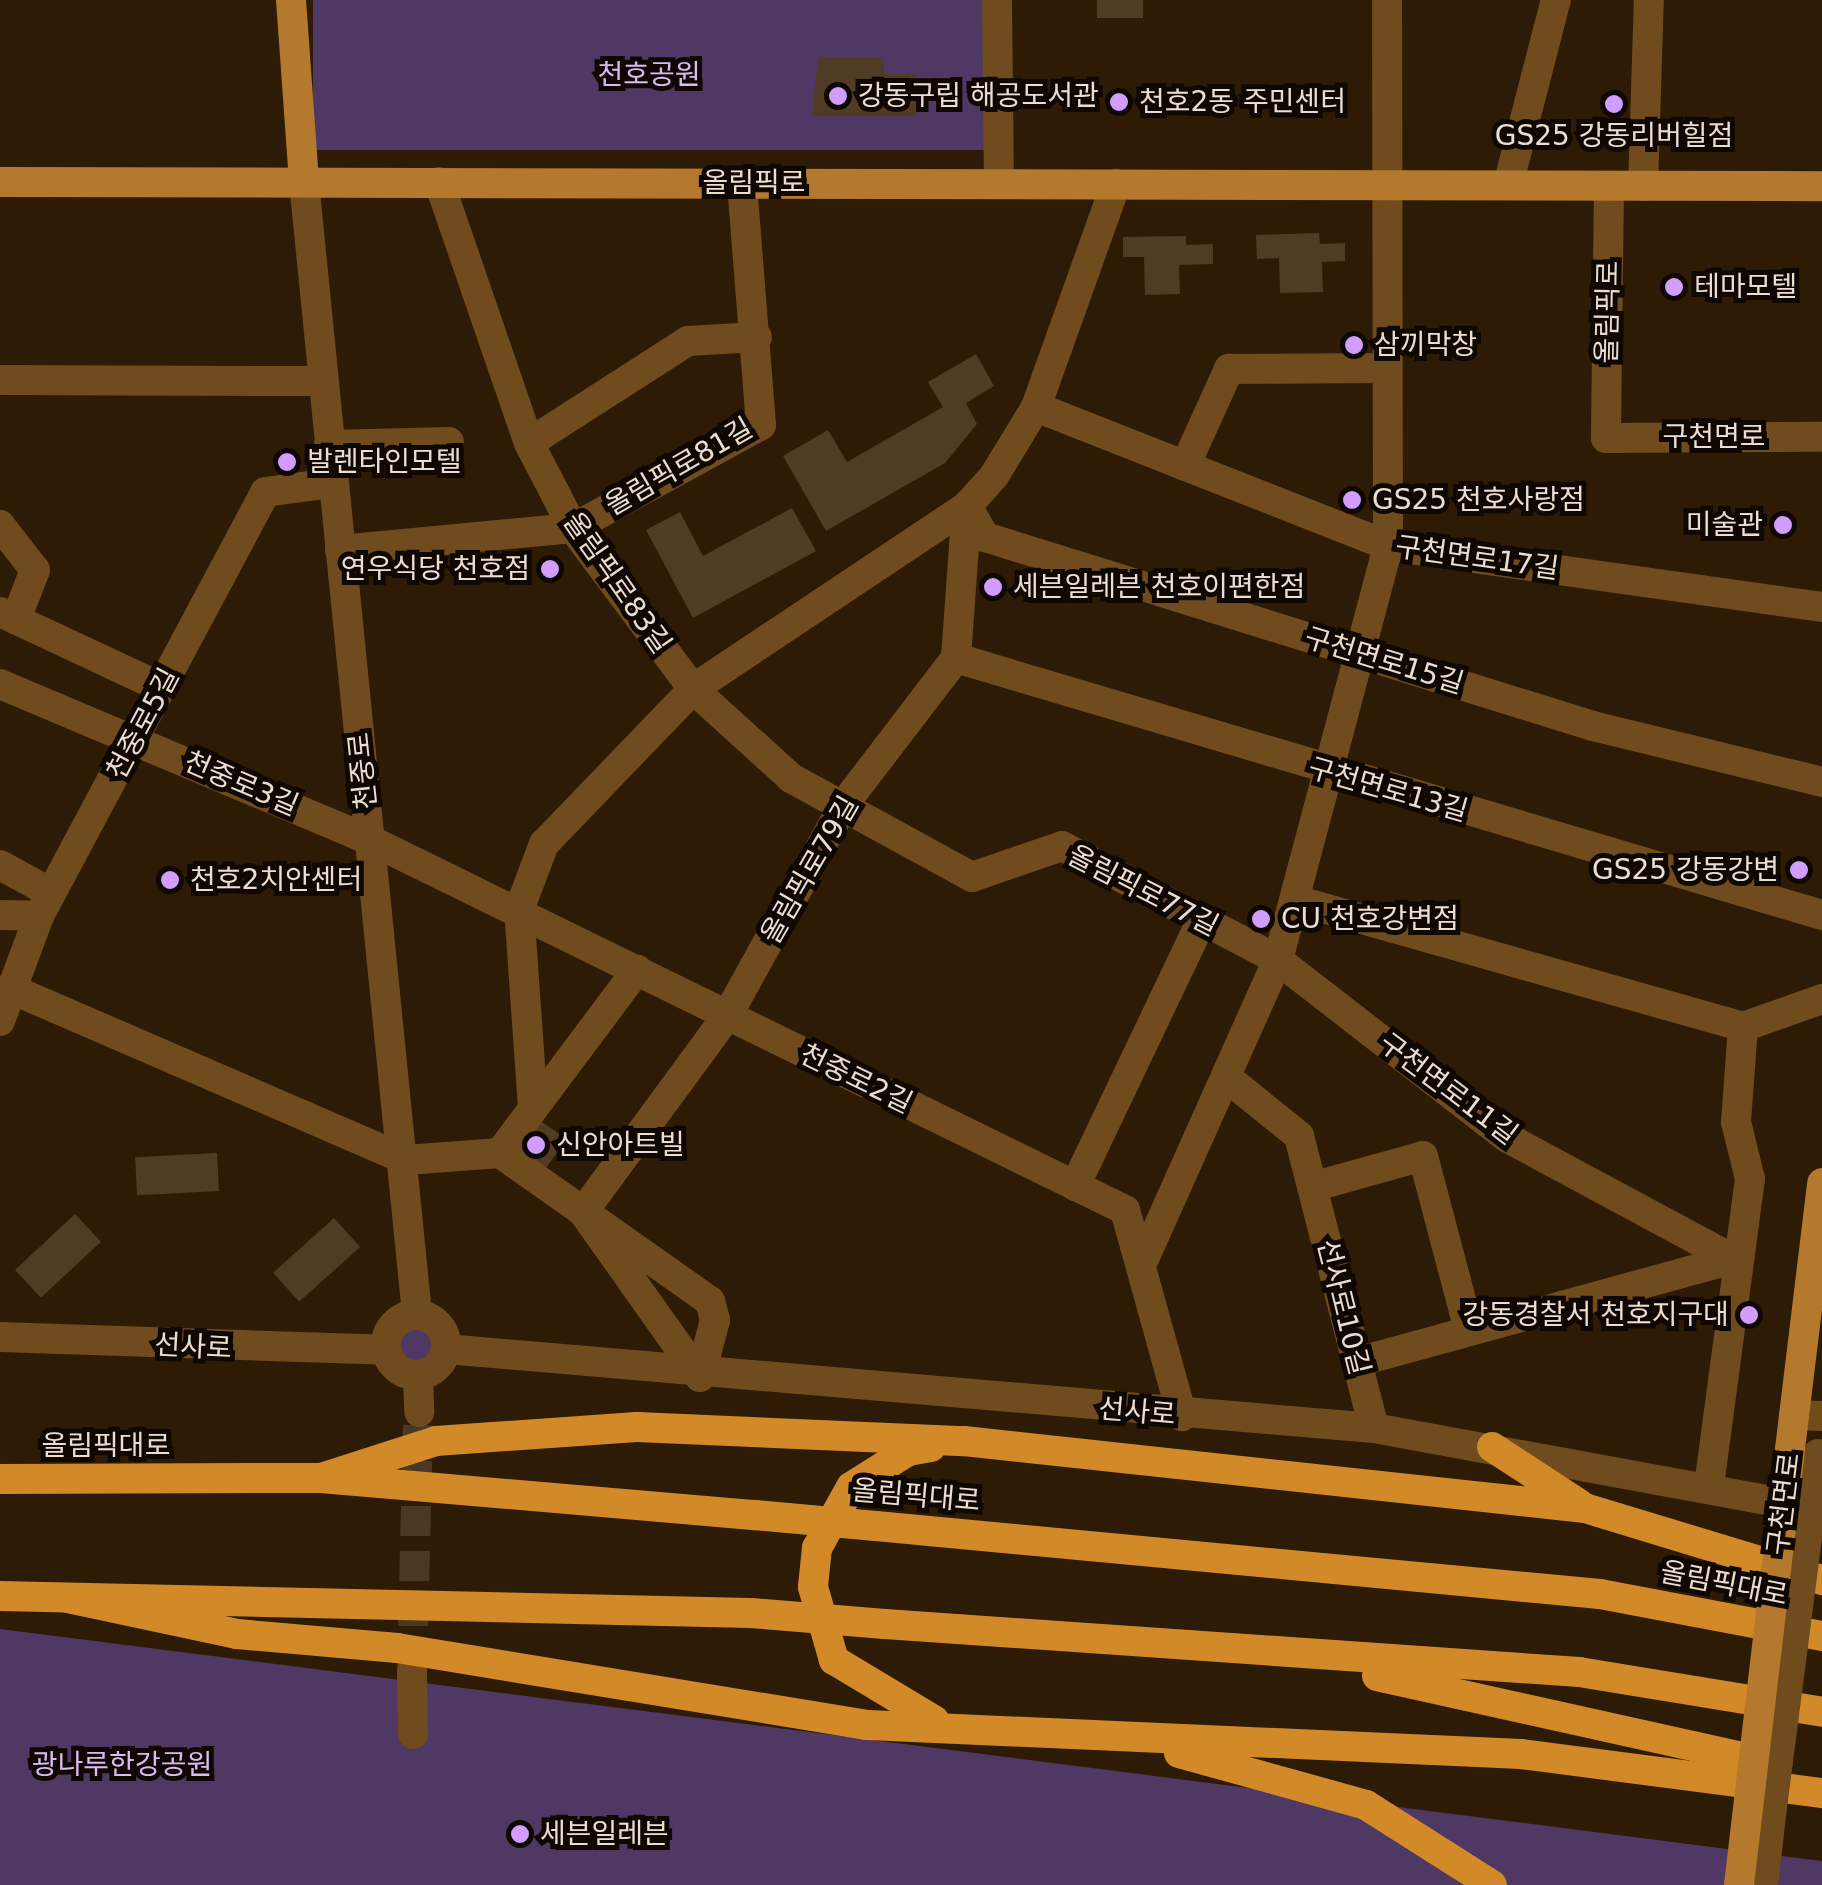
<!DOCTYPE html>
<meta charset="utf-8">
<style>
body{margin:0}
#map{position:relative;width:1822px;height:1885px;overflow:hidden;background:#2d1b05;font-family:"DejaVu Sans","Noto Sans KR",sans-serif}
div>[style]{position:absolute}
.green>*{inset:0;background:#4f3863;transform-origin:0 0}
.round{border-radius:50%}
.building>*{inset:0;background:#503c25;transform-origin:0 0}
.minor-tunnel>*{height:30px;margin-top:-15px;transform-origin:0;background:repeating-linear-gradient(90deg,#4a3824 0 30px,transparent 0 45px)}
.minor>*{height:30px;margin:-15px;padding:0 15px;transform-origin:15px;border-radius:15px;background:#6f4b1e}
.minor>.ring{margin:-15px;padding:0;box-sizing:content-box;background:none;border:30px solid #6f4b1e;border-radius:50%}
.major>*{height:30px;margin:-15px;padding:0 15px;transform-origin:15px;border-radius:15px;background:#b4792c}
.highway>*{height:30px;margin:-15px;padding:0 15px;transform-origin:15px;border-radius:15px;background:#d28a29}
.minor-bridge>*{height:30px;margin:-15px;padding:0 15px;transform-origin:15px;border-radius:15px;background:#6f4b1e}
.major-bridge>*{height:30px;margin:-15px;padding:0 15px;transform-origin:15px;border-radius:15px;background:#b4792c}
.highway-bridge>*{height:30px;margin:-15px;padding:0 15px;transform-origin:15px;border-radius:15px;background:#d28a29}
.dots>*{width:28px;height:28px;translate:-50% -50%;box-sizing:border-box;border:5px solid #0f0702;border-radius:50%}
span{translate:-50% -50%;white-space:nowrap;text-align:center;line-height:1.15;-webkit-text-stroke:10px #0f0702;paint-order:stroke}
.park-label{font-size:28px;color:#d8baf3}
.poi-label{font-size:28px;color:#ebded1}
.left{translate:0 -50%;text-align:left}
.right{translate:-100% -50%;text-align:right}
.street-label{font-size:28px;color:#ebded1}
</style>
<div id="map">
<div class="green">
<i style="left:313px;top:0;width:672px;height:150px"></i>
<i class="round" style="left:396px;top:1324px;width:40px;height:40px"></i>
<i style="clip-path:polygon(0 1629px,1822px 1861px,1822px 1885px,0 1885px)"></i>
</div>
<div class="building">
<i style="left:1097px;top:0;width:46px;height:18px"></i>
<i style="clip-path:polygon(818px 57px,884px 57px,884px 74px,917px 74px,917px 116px,812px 116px)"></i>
<i style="clip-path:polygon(1319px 233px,1320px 244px,1345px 243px,1345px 261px,1322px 262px,1323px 292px,1280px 293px,1279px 258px,1257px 259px,1256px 235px)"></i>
<i style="clip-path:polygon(1186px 236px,1186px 245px,1213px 244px,1213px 264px,1179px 265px,1180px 294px,1145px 295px,1144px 257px,1123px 257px,1123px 237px)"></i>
<i style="clip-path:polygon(976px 354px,994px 386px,966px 403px,977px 424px,945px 463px,826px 531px,783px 456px,828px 430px,847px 462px,943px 407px,928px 382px)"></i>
<i style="clip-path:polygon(792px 508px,816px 551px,693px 618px,646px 530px,680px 512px,703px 556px)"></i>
<i style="left:532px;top:1115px;width:42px;height:45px;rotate:35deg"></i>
<i style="left:217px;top:1153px;width:38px;height:82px;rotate:87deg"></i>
<i style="left:75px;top:1214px;width:38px;height:82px;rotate:47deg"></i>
<i style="left:334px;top:1218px;width:39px;height:82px;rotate:48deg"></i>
</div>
<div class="minor-tunnel">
<i style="left:412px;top:1671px;width:246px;rotate:-88.6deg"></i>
</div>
<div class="minor">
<i style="left:997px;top:0;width:184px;rotate:89.4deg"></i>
<i style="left:304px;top:182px;width:1139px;rotate:84.3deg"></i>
<i style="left:439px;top:182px;width:276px;rotate:71deg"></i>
<i style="left:529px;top:443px;width:96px;rotate:62.6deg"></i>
<i style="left:573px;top:528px;width:201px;rotate:53.3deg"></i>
<i style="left:693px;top:689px;width:132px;rotate:42.2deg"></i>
<i style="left:791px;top:778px;width:206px;rotate:28.7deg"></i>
<i style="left:972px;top:877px;width:95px;rotate:-19deg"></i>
<i style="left:1062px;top:846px;width:244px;rotate:27.8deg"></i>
<i style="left:1278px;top:960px;width:289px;rotate:37.8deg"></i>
<i style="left:1506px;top:1137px;width:258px;rotate:28.3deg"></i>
<i style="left:1508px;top:185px;width:191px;rotate:-75.5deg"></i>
<i style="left:1609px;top:186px;width:252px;rotate:90.7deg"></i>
<i style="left:1606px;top:438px;width:216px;rotate:-0.3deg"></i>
<i style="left:1643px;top:186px;width:186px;rotate:-88.2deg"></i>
<i style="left:0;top:380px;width:319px;rotate:0.2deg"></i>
<i style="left:1036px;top:407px;width:378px;rotate:21.5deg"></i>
<i style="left:1388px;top:546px;width:438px;rotate:8deg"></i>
<i style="left:529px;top:443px;width:189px;rotate:-32.7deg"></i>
<i style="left:688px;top:341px;width:69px;rotate:-3.3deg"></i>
<i style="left:329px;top:445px;width:120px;rotate:-1.4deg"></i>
<i style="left:1185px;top:466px;width:107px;rotate:-65.6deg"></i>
<i style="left:1229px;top:369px;width:157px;rotate:-0.4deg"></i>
<i style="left:967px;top:506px;width:36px;rotate:60deg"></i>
<i style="left:985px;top:537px;width:637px;rotate:17.27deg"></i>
<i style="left:1593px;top:726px;width:236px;rotate:13.7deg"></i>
<i style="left:0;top:525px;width:57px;rotate:52.1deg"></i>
<i style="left:35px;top:570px;width:53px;rotate:111.2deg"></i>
<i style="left:340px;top:550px;width:234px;rotate:-5.4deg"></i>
<i style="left:573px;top:528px;width:214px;rotate:-28.7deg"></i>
<i style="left:761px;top:425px;width:243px;rotate:-94.5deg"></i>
<i style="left:0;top:612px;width:179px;rotate:25.1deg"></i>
<i style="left:956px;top:658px;width:903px;rotate:16.53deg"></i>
<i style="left:0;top:684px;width:402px;rotate:22.9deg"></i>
<i style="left:370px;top:840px;width:841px;rotate:26.11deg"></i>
<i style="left:1125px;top:1210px;width:214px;rotate:74.5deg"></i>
<i style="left:0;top:865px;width:58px;rotate:28.8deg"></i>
<i style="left:1295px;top:900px;width:466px;rotate:15.8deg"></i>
<i style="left:0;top:915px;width:39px;rotate:1deg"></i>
<i style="left:9px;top:988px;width:433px;rotate:23.4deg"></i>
<i style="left:406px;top:1160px;width:94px;rotate:-4.3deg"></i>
<i style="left:500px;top:1153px;width:257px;rotate:35.2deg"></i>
<i style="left:710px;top:1301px;width:20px;rotate:75deg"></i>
<i style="left:715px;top:1320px;width:59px;rotate:104.7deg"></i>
<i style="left:0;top:1021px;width:112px;rotate:-69.6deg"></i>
<i style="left:39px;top:916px;width:480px;rotate:-61.9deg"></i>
<i style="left:265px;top:492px;width:68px;rotate:-7.7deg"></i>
<i style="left:1226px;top:1077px;width:94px;rotate:38.9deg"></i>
<i style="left:1299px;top:1136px;width:301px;rotate:75.6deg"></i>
<i style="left:533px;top:1108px;width:198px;rotate:-94deg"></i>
<i style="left:519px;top:910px;width:71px;rotate:-69.3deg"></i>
<i style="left:544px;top:844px;width:215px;rotate:-46.1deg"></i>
<i style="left:693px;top:689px;width:329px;rotate:-33.7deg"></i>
<i style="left:967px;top:506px;width:40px;rotate:-48deg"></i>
<i style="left:994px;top:476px;width:81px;rotate:-58.7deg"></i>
<i style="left:1036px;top:407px;width:237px;rotate:-70.3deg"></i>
<i style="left:500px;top:1153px;width:229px;rotate:-53.2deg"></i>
<i style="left:1075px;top:1186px;width:295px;rotate:-64.5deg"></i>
<i style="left:1312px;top:1187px;width:115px;rotate:-15.6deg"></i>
<i style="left:1423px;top:1156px;width:180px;rotate:75.2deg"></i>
<i style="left:1144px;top:1259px;width:328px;rotate:-65.9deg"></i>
<i style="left:1278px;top:960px;width:428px;rotate:-75.1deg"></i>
<i style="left:1388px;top:546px;width:546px;rotate:-90.1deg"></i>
<i class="ring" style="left:386px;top:1315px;width:30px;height:30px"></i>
<i style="left:0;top:1337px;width:386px;rotate:1.9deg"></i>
<i style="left:446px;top:1349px;width:931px;rotate:4.87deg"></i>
<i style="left:1374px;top:1428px;width:443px;rotate:10.4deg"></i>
<i style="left:1357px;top:1362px;width:390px;rotate:-15.3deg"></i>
<i style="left:418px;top:1375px;width:37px;rotate:88deg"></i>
<i style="left:700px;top:1377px;width:202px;rotate:-125.3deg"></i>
<i style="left:583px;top:1212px;width:243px;rotate:-53.7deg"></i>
<i style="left:727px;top:1016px;width:244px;rotate:-61deg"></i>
<i style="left:845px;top:803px;width:183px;rotate:-52.6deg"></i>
<i style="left:956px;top:658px;width:152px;rotate:-85.9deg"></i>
<i style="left:1794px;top:1415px;width:28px;rotate:2deg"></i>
<i style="left:1709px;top:1486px;width:310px;rotate:-82.4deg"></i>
<i style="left:1750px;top:1179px;width:59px;rotate:-103.8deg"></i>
<i style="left:1736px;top:1122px;width:95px;rotate:-85.8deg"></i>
<i style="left:1743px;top:1027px;width:84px;rotate:-19.5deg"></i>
<i style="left:412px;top:1671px;width:63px;rotate:89.1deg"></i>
<i style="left:1763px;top:1885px;width:79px;rotate:-83.4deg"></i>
</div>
<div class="major">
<i style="left:291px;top:0;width:182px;rotate:85.9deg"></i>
<i style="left:0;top:182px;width:1822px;rotate:0.13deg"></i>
<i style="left:1790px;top:1449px;width:268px;rotate:-83.1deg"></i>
</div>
<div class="highway">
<i style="left:931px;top:1447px;width:23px;rotate:170deg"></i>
<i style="left:908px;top:1451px;width:67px;rotate:147.7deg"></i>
<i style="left:851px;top:1487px;width:70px;rotate:119.1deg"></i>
<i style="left:817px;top:1548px;width:39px;rotate:96deg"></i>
<i style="left:813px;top:1587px;width:76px;rotate:74deg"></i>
<i style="left:834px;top:1660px;width:117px;rotate:31deg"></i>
<i style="left:1492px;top:1447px;width:103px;rotate:33.1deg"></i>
<i style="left:321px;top:1478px;width:121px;rotate:-17.8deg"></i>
<i style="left:436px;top:1441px;width:201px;rotate:-4deg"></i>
<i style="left:637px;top:1427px;width:327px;rotate:2.5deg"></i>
<i style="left:964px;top:1441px;width:625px;rotate:6.16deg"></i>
<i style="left:1585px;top:1508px;width:248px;rotate:16.9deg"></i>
<i style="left:0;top:1479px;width:321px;rotate:-0.2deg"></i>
<i style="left:321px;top:1478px;width:436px;rotate:4.9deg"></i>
<i style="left:876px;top:1526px;width:727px;rotate:5.37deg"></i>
<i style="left:1600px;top:1594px;width:226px;rotate:10.7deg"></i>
<i style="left:0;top:1596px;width:751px;rotate:1.3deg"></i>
<i style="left:68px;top:1598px;width:173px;rotate:12deg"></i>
<i style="left:237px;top:1634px;width:161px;rotate:5deg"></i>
<i style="left:397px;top:1648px;width:477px;rotate:9.3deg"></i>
<i style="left:868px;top:1725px;width:654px;rotate:2.54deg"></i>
<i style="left:1521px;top:1754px;width:304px;rotate:7.4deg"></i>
<i style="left:885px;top:1624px;width:696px;rotate:3.96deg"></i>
<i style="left:1579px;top:1672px;width:246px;rotate:9.3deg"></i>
<i style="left:1377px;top:1676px;width:410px;rotate:12.5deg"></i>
<i style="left:1179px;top:1753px;width:194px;rotate:15.5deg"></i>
<i style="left:1366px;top:1805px;width:149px;rotate:32.4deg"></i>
</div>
<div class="minor-bridge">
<i style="left:1772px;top:1807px;width:356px;rotate:-82.6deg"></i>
</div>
<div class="major-bridge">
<i style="left:1739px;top:1885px;width:439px;rotate:-83.3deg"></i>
</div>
<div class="highway-bridge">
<i style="left:755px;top:1515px;width:121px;rotate:5.2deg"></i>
<i style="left:751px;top:1613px;width:134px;rotate:4.7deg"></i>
</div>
<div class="dots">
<i style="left:838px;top:96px;background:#d19dfe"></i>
<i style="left:1119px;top:102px;background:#d19dfe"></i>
<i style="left:1614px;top:104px;background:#d19dfe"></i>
<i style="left:1674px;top:287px;background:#d19dfe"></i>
<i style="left:1354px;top:345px;background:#d19dfe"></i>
<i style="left:287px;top:462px;background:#d19dfe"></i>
<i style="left:1352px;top:500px;background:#d19dfe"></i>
<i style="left:1783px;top:525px;background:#d19dfe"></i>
<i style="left:550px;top:569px;background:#d19dfe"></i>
<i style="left:993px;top:587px;background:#d19dfe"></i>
<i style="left:1799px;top:870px;background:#d19dfe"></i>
<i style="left:170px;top:880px;background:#d19dfe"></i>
<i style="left:1261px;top:919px;background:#d19dfe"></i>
<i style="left:536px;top:1145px;background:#d19dfe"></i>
<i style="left:1749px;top:1315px;background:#d19dfe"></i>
<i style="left:520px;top:1834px;background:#d19dfe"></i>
</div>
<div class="park-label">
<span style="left:649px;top:75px">천호공원</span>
<span style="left:122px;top:1765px">광나루한강공원</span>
</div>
<div class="poi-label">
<span class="left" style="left:858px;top:96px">강동구립 해공도서관</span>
<span class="left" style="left:1139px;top:102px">천호2동 주민센터</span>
<span style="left:1614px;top:136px">GS25 강동리버힐점</span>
<span class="left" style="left:1694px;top:287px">테마모텔</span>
<span class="left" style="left:1374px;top:345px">삼끼막창</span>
<span class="left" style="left:307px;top:462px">발렌타인모텔</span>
<span class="left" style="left:1372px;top:500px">GS25 천호사랑점</span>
<span class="right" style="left:1763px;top:525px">미술관</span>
<span class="right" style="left:530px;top:569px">연우식당 천호점</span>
<span class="left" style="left:1013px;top:587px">세븐일레븐 천호이편한점</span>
<span class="right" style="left:1779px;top:870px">GS25 강동강변</span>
<span class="left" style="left:190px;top:880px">천호2치안센터</span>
<span class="left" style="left:1281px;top:919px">CU 천호강변점</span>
<span class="left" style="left:556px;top:1145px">신안아트빌</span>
<span class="right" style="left:1729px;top:1315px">강동경찰서 천호지구대</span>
<span class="left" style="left:540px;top:1834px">세븐일레븐</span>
</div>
<div class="street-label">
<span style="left:754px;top:183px">올림픽로</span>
<span style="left:1608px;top:312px;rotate:-89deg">올림픽로</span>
<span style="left:1714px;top:437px">구천면로</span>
<span style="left:679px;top:467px;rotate:-30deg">올림픽로81길</span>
<span style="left:1477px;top:558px;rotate:8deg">구천면로17길</span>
<span style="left:617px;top:583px;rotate:55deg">올림픽로83길</span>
<span style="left:1384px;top:661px;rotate:17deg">구천면로15길</span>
<span style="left:143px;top:724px;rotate:-62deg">천중로5길</span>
<span style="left:363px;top:771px;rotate:-96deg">천중로</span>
<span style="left:241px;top:784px;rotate:23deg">천중로3길</span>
<span style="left:1388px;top:790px;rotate:16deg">구천면로13길</span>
<span style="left:810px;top:870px;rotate:-60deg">올림픽로79길</span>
<span style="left:1143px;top:891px;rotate:27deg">올림픽로77길</span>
<span style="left:856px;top:1079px;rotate:26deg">천중로2길</span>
<span style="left:1448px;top:1089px;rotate:37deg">구천면로11길</span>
<span style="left:1343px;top:1307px;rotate:76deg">선사로10길</span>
<span style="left:193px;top:1347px;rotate:3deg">선사로</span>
<span style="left:1137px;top:1412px;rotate:5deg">선사로</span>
<span style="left:106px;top:1446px">올림픽대로</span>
<span style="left:916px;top:1496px;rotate:5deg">올림픽대로</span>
<span style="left:1784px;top:1504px;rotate:-83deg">구천면로</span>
<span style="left:1724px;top:1584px;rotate:11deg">올림픽대로</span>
</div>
</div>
